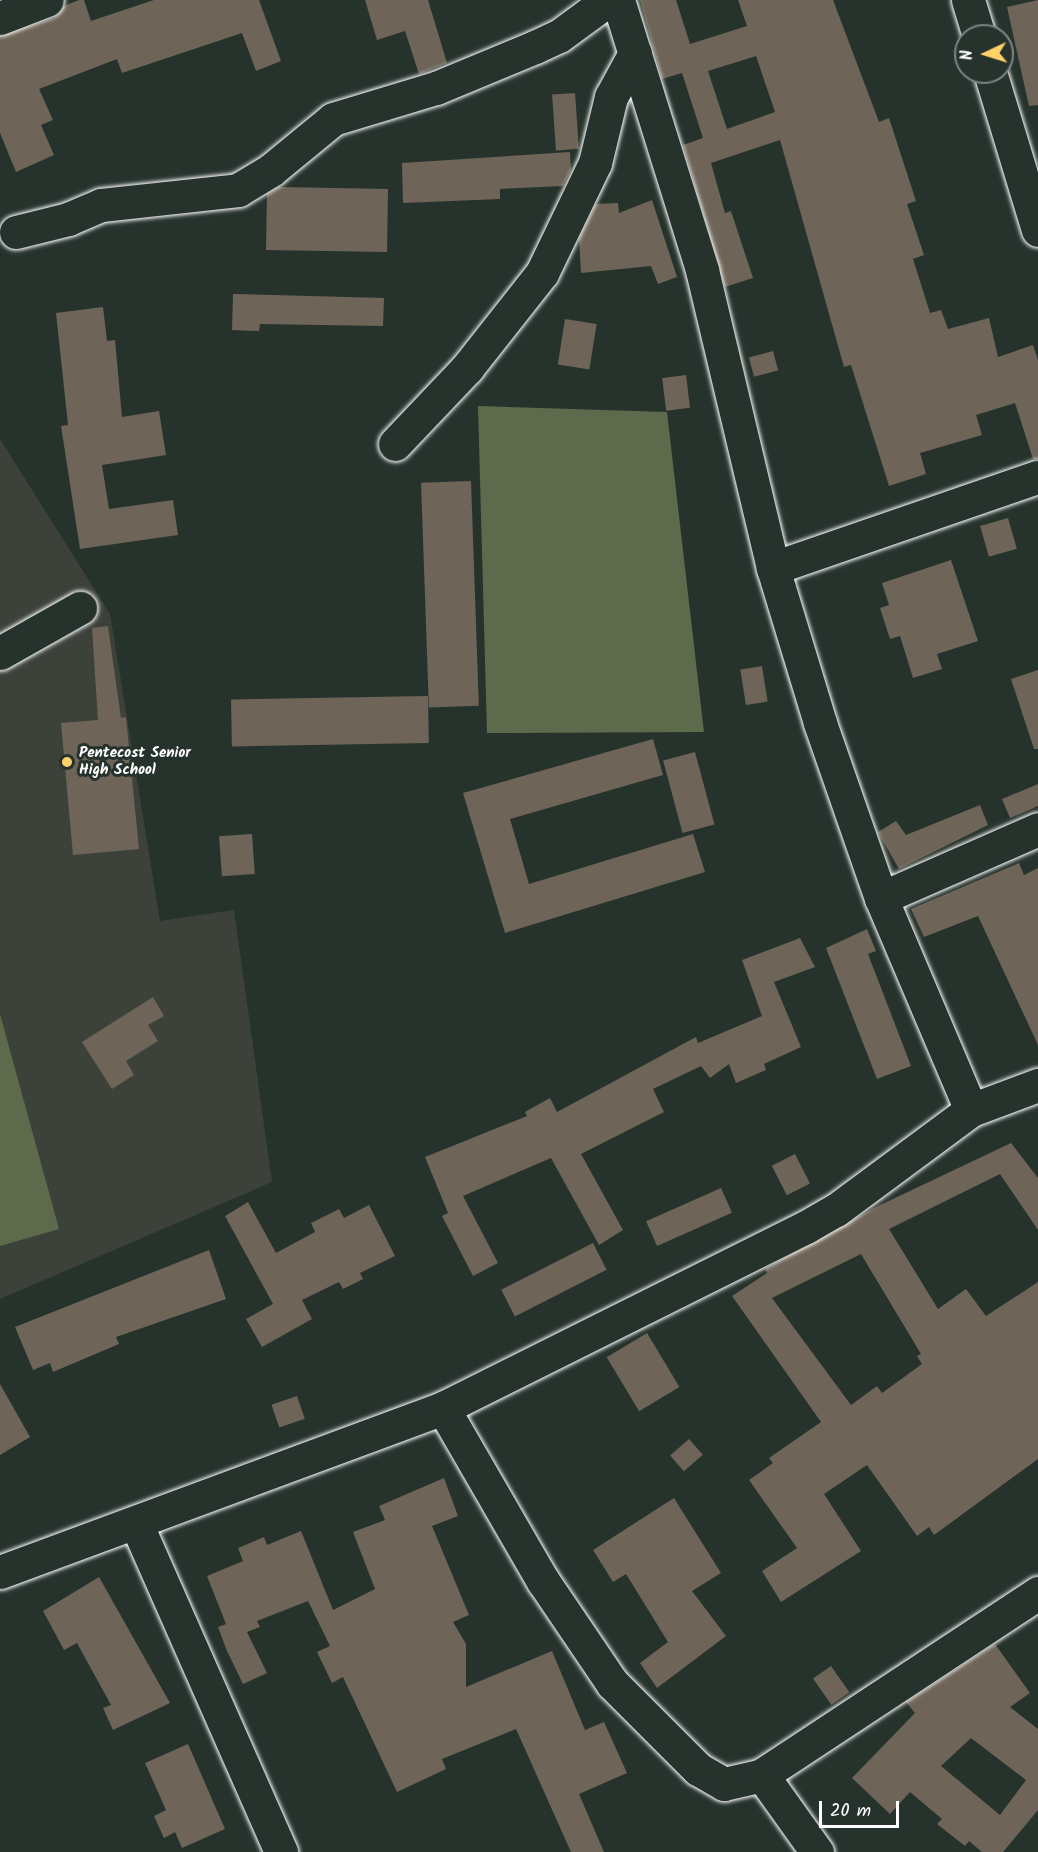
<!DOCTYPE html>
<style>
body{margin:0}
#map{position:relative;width:1038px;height:1852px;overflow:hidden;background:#26332d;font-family:Kalam,sans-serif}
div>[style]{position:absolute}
.built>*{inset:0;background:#3c423a}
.green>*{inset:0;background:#5d6b4c}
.building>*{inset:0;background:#6e6457;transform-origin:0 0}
.roads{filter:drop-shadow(0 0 2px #fff) drop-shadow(0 0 2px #fff)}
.minor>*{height:33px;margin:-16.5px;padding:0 16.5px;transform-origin:16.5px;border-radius:16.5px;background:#26332d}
.dots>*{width:16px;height:16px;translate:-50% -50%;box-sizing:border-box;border:3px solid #26332d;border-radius:50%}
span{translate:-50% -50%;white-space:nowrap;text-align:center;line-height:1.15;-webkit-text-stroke:6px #26332d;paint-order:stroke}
.poi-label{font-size:15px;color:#fff;font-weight:700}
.left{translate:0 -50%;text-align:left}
.north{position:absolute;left:954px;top:24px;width:60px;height:60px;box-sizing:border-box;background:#26332d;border:2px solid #7d8581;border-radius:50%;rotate:266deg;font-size:16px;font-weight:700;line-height:24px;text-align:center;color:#fff}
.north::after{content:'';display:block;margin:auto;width:21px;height:27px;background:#ffd166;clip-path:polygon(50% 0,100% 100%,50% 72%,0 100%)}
.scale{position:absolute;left:819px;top:1801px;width:80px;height:27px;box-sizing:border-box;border:3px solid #fff;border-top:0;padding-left:8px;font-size:18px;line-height:21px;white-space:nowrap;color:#fff;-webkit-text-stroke:4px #26332d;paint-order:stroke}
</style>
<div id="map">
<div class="built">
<i style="clip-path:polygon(0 439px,110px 614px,160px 921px,234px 910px,272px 1182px,0 1299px)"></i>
</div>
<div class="green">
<i style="clip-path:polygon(478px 406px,667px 412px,704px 732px,487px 733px)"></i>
<i style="clip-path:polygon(0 1014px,59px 1229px,0 1246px)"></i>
</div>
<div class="building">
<i style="clip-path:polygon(79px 0,84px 0,91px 21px,154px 0,259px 0,281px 61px,256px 71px,242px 33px,122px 73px,117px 59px,39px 89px,53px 120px,41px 125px,54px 155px,16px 172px,0 133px,0 36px,54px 18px,64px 6px)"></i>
<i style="clip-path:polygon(365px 0,428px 0,447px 63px,419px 74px,405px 31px,377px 40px)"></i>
<i style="clip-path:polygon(evenodd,640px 0,676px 0,690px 44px,747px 26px,738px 0,833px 0,879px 122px,889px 118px,916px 201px,907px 204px,924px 255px,913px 259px,930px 313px,941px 310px,948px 329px,989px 318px,998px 357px,1033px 345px,1038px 360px,1038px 459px,1033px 459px,1015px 403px,976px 415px,982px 435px,920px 453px,926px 474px,889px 486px,851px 365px,844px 367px,780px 140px,711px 163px,725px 213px,731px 211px,753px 278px,725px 287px,683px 145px,703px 138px,682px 73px,662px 79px,640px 0,756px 56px,775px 112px,727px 129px,708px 71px,756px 56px)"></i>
<i style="clip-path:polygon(1038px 0,1038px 105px,1029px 106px,1007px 7px)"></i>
<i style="left:575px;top:93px;width:56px;height:23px;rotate:86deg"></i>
<i style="clip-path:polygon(570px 152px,571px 170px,563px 186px,500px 189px,500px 199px,403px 203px,402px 163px)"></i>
<i style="clip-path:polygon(279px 187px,388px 189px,387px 252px,266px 250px,267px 194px)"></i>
<i style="clip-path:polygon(652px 200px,677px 277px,658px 284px,651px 266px,581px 273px,579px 238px,596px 204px,618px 203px,619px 213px)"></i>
<i style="clip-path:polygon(233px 294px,384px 298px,383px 326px,260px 324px,259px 331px,232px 330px)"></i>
<i style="clip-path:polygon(103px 307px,107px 341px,115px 340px,122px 417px,159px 411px,166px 455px,102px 465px,109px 509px,173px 500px,178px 535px,80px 549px,61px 426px,68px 425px,56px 313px)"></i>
<i style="left:565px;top:319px;width:32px;height:46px;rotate:9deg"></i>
<i style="left:773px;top:351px;width:20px;height:25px;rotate:75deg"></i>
<i style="left:686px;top:375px;width:33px;height:24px;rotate:83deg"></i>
<i style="left:471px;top:481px;width:225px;height:50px;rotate:88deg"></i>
<i style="left:1008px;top:518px;width:32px;height:29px;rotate:74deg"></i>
<i style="clip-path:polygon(951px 560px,978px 641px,937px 654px,942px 669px,913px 678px,900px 636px,890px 639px,880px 608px,889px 605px,882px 583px)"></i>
<i style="clip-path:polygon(108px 626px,121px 718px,126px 717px,139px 849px,73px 855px,61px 723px,98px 720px,92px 628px)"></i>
<i style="left:762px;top:666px;width:36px;height:22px;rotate:81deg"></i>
<i style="clip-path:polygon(1038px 670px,1038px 749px,1034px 749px,1011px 679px)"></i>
<i style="left:428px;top:696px;width:47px;height:197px;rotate:89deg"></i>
<i style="clip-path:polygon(653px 739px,663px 775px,510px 819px,529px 884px,693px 834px,705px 872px,505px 933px,463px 793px)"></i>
<i style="left:695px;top:752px;width:75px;height:33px;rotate:75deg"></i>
<i style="clip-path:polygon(1038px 784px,1038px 806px,1010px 818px,1002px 799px)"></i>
<i style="clip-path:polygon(980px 805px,988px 825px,899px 869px,878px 832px,896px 821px,906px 835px)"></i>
<i style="left:252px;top:834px;width:40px;height:33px;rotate:86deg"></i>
<i style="clip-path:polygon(1019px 863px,1024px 875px,1038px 868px,1038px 1045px,978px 916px,924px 937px,911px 909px)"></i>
<i style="clip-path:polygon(867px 929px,876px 951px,868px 954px,911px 1066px,877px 1079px,826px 948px)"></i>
<i style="clip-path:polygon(800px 938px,815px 967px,774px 982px,801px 1047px,764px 1064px,766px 1070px,736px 1083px,729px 1064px,710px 1078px,701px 1066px,653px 1089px,664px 1112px,581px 1154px,623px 1230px,599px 1245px,551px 1158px,463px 1196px,498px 1263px,473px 1276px,442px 1216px,448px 1213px,425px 1157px,527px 1116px,525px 1112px,550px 1098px,557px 1112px,696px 1037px,698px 1043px,762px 1016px,742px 960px)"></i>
<i style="clip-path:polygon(153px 997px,164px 1016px,148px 1025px,158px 1041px,126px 1061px,134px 1075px,112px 1089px,82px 1042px)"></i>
<i style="clip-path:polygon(evenodd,1011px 1143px,1038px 1178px,1038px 1230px,1000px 1174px,889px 1229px,938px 1309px,966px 1289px,986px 1316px,1038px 1282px,1038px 1459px,934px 1535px,929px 1527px,917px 1536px,867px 1465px,824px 1494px,861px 1551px,781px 1602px,762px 1571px,797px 1548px,749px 1480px,773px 1463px,769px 1458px,821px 1422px,732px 1296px,767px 1273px,765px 1269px,876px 1207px,1011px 1143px,861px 1254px,921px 1354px,917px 1356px,922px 1364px,882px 1393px,877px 1386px,851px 1405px,772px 1298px,861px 1254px)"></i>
<i style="left:795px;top:1154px;width:33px;height:26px;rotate:63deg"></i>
<i style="left:721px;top:1188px;width:27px;height:82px;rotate:66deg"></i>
<i style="clip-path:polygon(248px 1202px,276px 1253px,315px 1232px,311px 1223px,339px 1209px,344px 1218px,369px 1205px,395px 1256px,360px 1273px,363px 1279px,343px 1289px,339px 1282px,302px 1300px,312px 1319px,262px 1347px,246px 1319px,273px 1304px,225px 1216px)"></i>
<i style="left:593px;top:1243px;width:30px;height:103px;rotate:63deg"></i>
<i style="clip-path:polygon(209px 1250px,226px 1299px,116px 1337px,119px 1344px,53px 1372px,50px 1363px,33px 1370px,15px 1327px)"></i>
<i style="left:647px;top:1333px;width:63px;height:47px;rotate:59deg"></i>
<i style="clip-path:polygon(0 1384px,30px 1437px,0 1455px)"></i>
<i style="left:297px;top:1396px;width:24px;height:27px;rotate:71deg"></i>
<i style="left:689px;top:1439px;width:21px;height:25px;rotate:49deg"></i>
<i style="clip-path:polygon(444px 1478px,458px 1516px,432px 1526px,469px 1615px,453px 1622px,466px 1644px,466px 1687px,552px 1651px,585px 1730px,604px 1722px,627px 1773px,579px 1794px,604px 1852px,571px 1852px,516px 1729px,442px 1759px,446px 1769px,397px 1792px,343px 1677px,332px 1683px,317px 1652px,330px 1646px,308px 1601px,257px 1621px,260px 1627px,247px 1632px,267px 1673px,243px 1684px,227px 1651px,218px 1627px,226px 1624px,207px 1576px,243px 1561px,238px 1548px,264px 1537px,267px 1545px,301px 1531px,333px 1610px,375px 1589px,353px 1532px,385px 1520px,379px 1506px)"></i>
<i style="clip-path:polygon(674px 1498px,721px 1573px,692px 1591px,726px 1636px,657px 1688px,640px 1663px,668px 1642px,626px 1574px,613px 1582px,593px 1550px)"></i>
<i style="clip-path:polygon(99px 1577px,170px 1703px,113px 1730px,103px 1708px,111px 1705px,77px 1643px,64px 1650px,43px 1611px)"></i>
<i style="clip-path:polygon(evenodd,995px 1644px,1030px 1693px,1010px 1707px,1038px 1729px,1038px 1810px,1003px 1852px,982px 1852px,969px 1841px,965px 1846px,937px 1824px,942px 1819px,910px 1792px,890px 1814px,852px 1778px,915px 1713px,906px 1702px,995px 1644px,971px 1738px,1026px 1780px,1000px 1815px,941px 1766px,971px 1738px)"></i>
<i style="left:831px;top:1666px;width:32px;height:22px;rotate:55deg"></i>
<i style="clip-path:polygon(188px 1744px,225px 1829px,182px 1848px,175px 1832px,164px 1838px,154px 1816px,166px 1810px,145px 1763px)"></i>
</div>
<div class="roads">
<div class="minor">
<i style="left:618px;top:0;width:283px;rotate:72.7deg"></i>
<i style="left:702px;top:270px;width:306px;rotate:76.6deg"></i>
<i style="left:773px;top:568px;width:162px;rotate:73.1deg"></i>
<i style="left:820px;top:723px;width:185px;rotate:70.8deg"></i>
<i style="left:881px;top:898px;width:230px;rotate:67deg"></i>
<i style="left:968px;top:0;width:38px;rotate:73deg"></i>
<i style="left:0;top:18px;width:50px;rotate:-21deg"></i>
<i style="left:990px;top:72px;width:165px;rotate:73.1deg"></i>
<i style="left:16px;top:232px;width:54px;rotate:-14deg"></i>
<i style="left:68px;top:219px;width:36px;rotate:-23deg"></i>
<i style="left:101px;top:205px;width:138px;rotate:-6.2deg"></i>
<i style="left:238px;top:190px;width:39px;rotate:-31deg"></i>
<i style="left:271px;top:170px;width:80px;rotate:-39.4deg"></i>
<i style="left:333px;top:119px;width:108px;rotate:-16.8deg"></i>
<i style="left:436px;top:88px;width:107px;rotate:-22.5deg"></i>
<i style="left:535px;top:47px;width:26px;rotate:-25deg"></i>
<i style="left:559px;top:36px;width:61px;rotate:-36.3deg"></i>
<i style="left:395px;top:444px;width:105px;rotate:-46.5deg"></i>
<i style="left:467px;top:368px;width:121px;rotate:-51.7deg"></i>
<i style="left:542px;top:273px;width:122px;rotate:-64.3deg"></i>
<i style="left:595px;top:163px;width:68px;rotate:-76.4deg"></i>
<i style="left:611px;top:97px;width:50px;rotate:-61.4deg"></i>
<i style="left:773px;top:568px;width:280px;rotate:-19deg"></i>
<i style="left:0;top:653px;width:92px;rotate:-29.4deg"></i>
<i style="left:881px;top:898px;width:171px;rotate:-23.7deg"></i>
<i style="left:443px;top:1408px;width:200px;rotate:60deg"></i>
<i style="left:543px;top:1581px;width:123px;rotate:55.9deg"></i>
<i style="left:612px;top:1683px;width:122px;rotate:45deg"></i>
<i style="left:698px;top:1769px;width:30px;rotate:30deg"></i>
<i style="left:724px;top:1784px;width:39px;rotate:-13deg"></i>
<i style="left:762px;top:1775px;width:331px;rotate:-33.4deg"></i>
<i style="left:136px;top:1523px;width:360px;rotate:66.2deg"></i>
<i style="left:0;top:1572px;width:472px;rotate:-20.3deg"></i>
<i style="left:443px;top:1408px;width:406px;rotate:-26.5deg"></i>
<i style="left:806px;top:1227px;width:34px;rotate:-30deg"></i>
<i style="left:836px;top:1210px;width:168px;rotate:-36.5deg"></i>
<i style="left:971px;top:1110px;width:72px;rotate:-20.5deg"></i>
<i style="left:762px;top:1775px;width:95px;rotate:54.5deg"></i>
</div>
</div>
<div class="dots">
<i style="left:67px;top:762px;background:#ffd166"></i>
</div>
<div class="poi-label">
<span class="left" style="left:79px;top:762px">Pentecost Senior<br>High School</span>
</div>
<div class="north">N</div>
<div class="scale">20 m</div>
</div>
